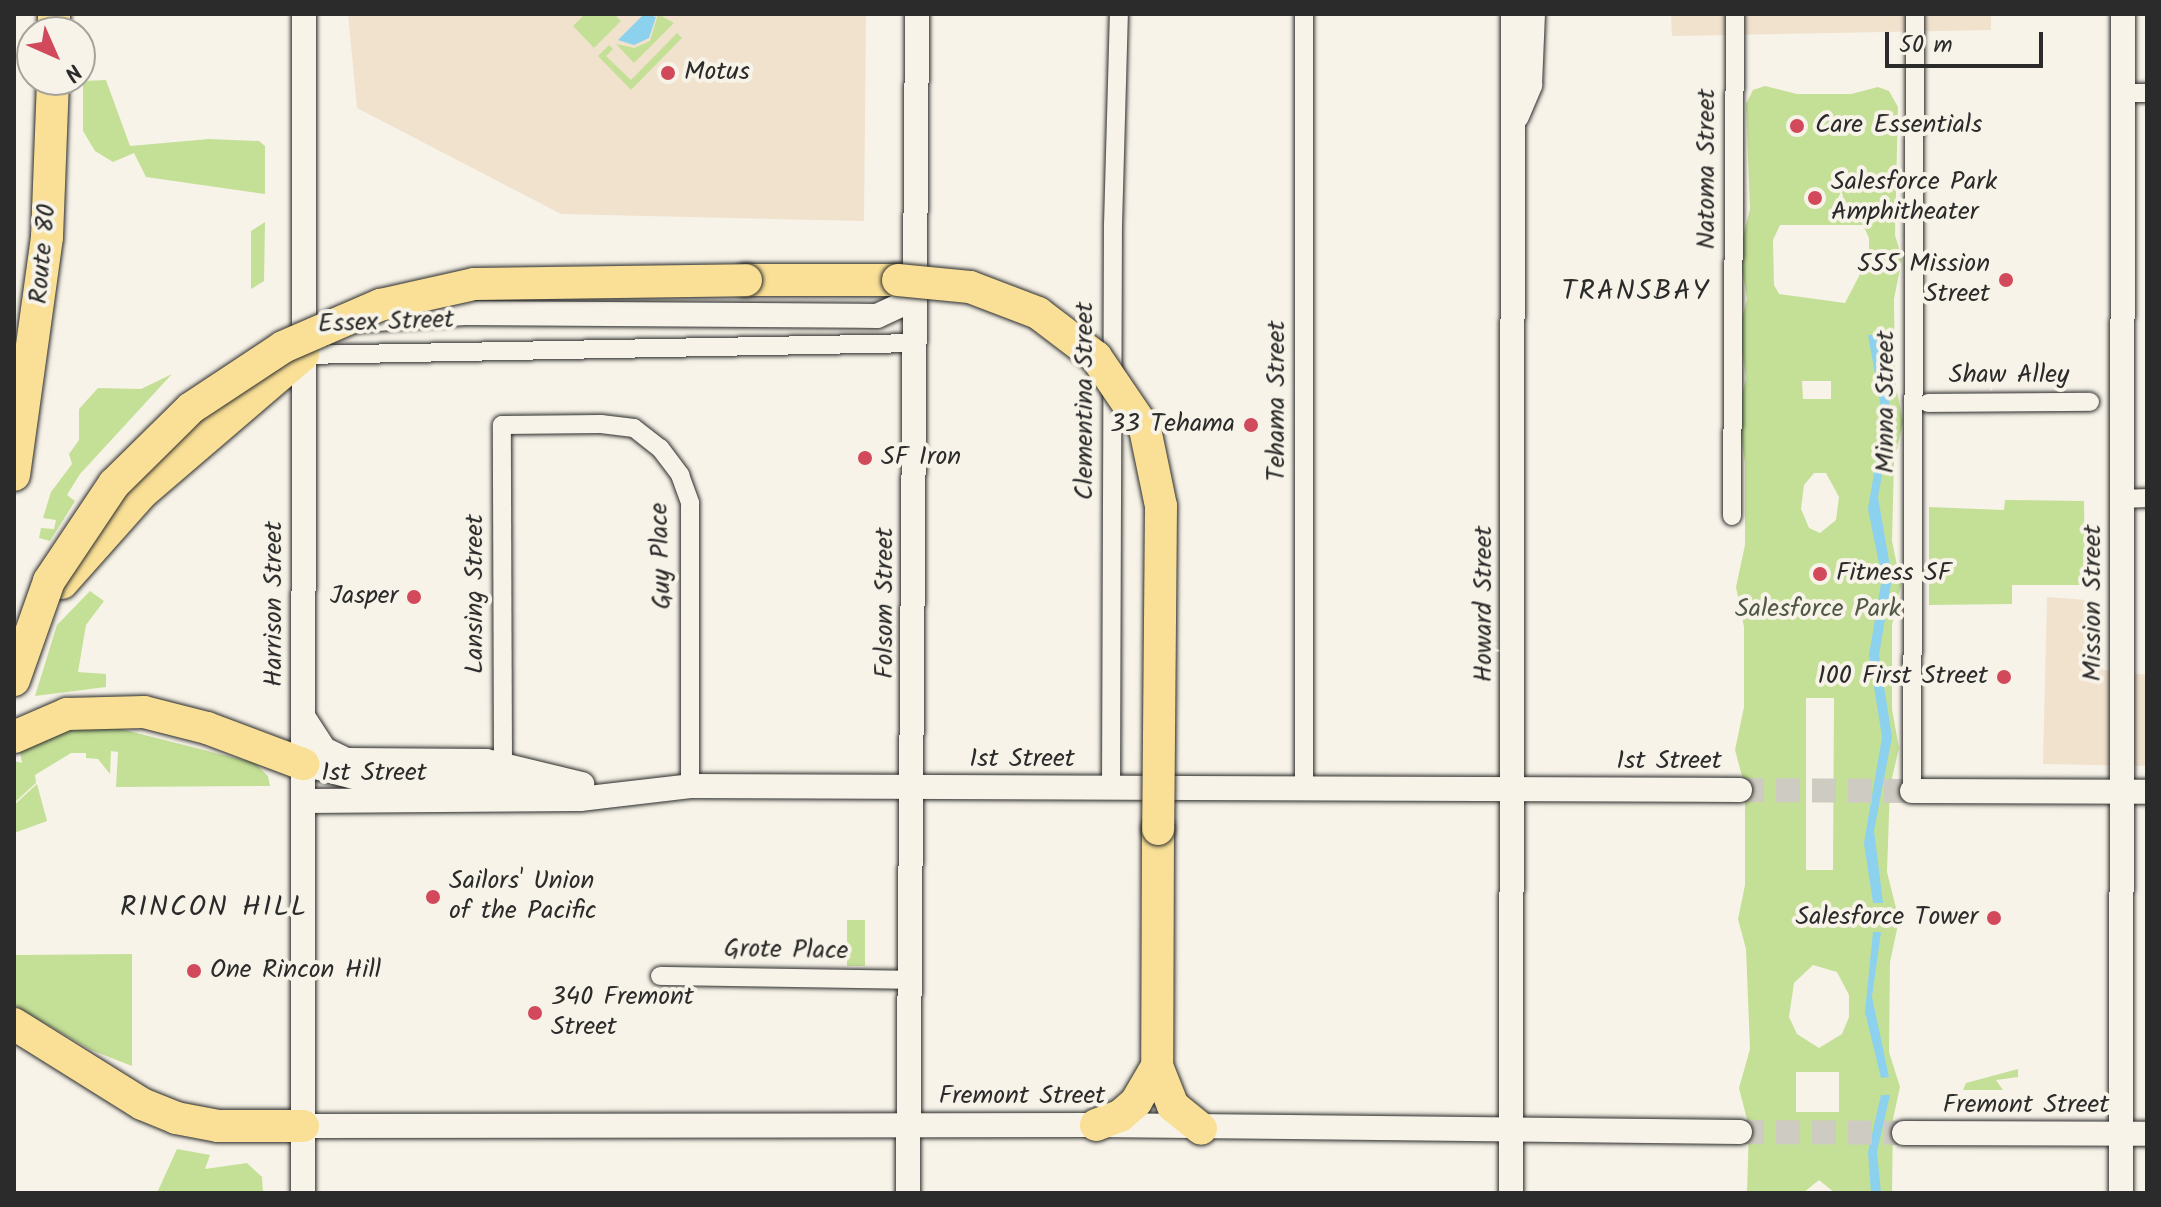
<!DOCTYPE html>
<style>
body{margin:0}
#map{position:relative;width:2161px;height:1207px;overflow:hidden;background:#f7f3e8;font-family:Kalam,sans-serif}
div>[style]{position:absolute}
.built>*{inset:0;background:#f1e2ce}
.green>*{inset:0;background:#c4e097;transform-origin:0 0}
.water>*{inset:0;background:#8cd1ed}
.secondary-tunnel>*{height:24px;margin-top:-12px;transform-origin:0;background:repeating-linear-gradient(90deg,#cecbc2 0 24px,transparent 0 36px)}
.roads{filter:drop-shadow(0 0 2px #2b2b2b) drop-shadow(0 0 2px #2b2b2b)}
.street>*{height:18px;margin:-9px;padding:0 9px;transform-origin:9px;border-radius:9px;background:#f7f3e8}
.secondary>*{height:24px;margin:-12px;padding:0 12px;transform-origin:12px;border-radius:12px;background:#f7f3e8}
.highway>*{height:32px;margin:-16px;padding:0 16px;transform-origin:16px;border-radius:16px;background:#f9e096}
.bridges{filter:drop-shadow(0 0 2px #2b2b2b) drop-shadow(0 0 2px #2b2b2b)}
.highway-bridge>*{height:32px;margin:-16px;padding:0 16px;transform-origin:16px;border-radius:16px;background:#f9e096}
.dots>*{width:22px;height:22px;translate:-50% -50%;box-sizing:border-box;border:4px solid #f7f3e8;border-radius:50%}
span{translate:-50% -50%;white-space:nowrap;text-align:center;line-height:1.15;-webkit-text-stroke:8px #f7f3e8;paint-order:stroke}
.poi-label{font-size:26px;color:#2b2b2b}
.left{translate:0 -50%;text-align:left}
.right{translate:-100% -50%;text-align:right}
.street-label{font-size:26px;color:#2b2b2b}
.park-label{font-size:26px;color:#515846}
.neighbourhood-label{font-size:28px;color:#2b2b2b;letter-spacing:2px}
.frame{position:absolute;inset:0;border:16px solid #2b2b2b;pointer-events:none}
.north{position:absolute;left:16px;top:16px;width:80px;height:80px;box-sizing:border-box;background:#f7f3e8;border:2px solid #a5a39c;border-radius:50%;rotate:135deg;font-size:22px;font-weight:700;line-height:32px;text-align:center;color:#2b2b2b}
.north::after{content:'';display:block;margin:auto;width:28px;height:36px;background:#d1495b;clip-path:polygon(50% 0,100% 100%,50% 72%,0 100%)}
.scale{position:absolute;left:1885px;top:32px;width:158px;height:36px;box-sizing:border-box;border:4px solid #2b2b2b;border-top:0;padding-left:10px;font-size:24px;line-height:28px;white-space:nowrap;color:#2b2b2b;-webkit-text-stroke:6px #f7f3e8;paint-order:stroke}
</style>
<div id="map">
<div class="built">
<i style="clip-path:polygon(348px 14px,866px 14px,864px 221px,561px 214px,357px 108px)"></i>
<i style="clip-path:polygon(1671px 14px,1991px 14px,1991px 30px,1672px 36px)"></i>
<i style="clip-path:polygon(2047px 597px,2099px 601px,2103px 670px,2147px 675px,2147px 766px,2043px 764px)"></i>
</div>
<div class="green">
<i style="clip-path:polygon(585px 14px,614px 14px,621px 21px,594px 48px,573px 26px)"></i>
<i style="clip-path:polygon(658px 14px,674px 23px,634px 63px,616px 44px,634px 48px,650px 41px)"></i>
<i style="clip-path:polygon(677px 33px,682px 38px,631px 90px,598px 56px,609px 45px,613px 49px,606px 56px,631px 80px)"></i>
<i style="clip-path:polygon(106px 80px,130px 146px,209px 139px,259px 141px,265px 146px,265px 194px,146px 177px,134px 153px,113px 162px,95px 151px,83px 131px,83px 81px)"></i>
<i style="clip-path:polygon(evenodd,1765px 86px,1797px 94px,1851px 94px,1878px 87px,1889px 91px,1898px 107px,1895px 235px,1902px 258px,1894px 299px,1895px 381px,1903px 422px,1894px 463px,1892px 541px,1901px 585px,1892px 625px,1892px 709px,1899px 748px,1890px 787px,1887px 872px,1899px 920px,1890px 962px,1889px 1052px,1900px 1087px,1893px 1119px,1892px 1193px,1835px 1193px,1819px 1180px,1803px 1193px,1747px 1193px,1749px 1127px,1739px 1088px,1750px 1049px,1746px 949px,1738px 919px,1745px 885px,1745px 787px,1735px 750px,1744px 707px,1744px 627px,1736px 587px,1745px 545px,1745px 463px,1738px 412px,1746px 378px,1739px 330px,1747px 299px,1739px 252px,1750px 209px,1746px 104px,1753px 90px,1765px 86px,1780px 225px,1863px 225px,1869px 238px,1869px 257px,1845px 303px,1779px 294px,1774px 285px,1773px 240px,1780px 225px,1765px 86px,1802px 381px,1831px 381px,1831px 399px,1803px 399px,1802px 381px,1765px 86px,1814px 473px,1826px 473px,1839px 497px,1836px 520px,1820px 533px,1809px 528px,1801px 509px,1804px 485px,1814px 473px,1765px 86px,1806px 698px,1834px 698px,1833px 870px,1806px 870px,1806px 698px,1765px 86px,1813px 965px,1837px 972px,1849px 995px,1849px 1017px,1842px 1034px,1819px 1048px,1797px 1034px,1789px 1017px,1794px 983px,1813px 965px,1765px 86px,1796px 1072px,1839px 1072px,1839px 1112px,1796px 1112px,1796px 1072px)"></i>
<i style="clip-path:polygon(265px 222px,264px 281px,251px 289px,251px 231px)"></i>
<i style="clip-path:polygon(172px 374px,80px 474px,67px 495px,75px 501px,50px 541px,39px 538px,41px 528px,54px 529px,56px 520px,43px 518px,51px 492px,72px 464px,69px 454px,79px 440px,79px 409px,98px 388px,141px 389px)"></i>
<i style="clip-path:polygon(2005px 500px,2084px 501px,2085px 585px,2012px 585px,2012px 604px,1929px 605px,1929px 507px,2004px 510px)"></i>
<i style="clip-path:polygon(90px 591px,104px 601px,86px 625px,78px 672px,106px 674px,106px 687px,35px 696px,57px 625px)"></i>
<i style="clip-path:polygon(97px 723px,255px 763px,268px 776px,270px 786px,116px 787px,118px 752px,111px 751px,110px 774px,98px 759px,86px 758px,86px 753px,71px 753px,35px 775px,36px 783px,14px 803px,14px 761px,22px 763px,20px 751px,65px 730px)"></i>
<i style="clip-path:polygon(37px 784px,47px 821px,14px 833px,14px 805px)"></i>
<i style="left:865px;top:920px;width:46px;height:18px;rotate:90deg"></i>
<i style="clip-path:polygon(132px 954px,132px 1066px,91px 1050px,14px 1005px,14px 955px)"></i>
<i style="clip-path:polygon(2018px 1069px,2018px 1077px,1996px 1080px,2003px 1090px,1963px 1090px,1966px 1083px)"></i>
<i style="clip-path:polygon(177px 1149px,210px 1155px,205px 1169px,247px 1163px,262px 1177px,263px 1193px,157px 1193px)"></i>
</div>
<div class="water">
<i style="clip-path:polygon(644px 14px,656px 17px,649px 38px,634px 45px,618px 40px)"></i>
<i style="clip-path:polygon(1868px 335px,1878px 335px,1892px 418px,1878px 497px,1892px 578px,1879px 655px,1892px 737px,1874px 831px,1883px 903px,1873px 903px,1864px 843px,1882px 737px,1869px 655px,1882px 578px,1868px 509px,1883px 419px)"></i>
<i style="clip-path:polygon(1873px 932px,1881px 932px,1872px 997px,1889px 1077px,1881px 1078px,1865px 1012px)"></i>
<i style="clip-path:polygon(1881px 1095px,1890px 1095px,1877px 1152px,1881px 1193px,1871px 1193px,1868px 1152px)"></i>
</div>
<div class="secondary-tunnel">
<i style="left:1740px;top:790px;width:172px;rotate:0.3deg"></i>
<i style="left:1740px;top:1132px;width:164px;rotate:0.3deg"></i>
</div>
<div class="roads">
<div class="street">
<i style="left:2123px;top:93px;width:24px"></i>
<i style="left:303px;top:355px;width:612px;rotate:-1.12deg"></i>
<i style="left:1928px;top:403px;width:162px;rotate:-0.4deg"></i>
<i style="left:2122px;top:499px;width:25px;rotate:-2deg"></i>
<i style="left:1732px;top:516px;width:502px;rotate:-89.66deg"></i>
<i style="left:503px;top:763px;width:338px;rotate:-90.2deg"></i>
<i style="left:502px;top:425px;width:99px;rotate:-0.6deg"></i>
<i style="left:601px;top:424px;width:33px;rotate:7deg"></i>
<i style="left:634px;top:428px;width:33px;rotate:38deg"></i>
<i style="left:660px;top:448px;width:34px;rotate:53deg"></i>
<i style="left:680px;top:475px;width:30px;rotate:70deg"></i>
<i style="left:690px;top:503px;width:283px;rotate:90deg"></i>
<i style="left:1111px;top:788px;width:563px;rotate:-89.8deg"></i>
<i style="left:1113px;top:225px;width:211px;rotate:-88.4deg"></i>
<i style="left:1304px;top:789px;width:775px;rotate:-90deg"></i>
<i style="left:1912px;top:791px;width:777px;rotate:-89.78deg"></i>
<i style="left:660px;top:976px;width:252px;rotate:0.9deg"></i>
</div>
<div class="secondary">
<i style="left:1517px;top:116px;width:34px;rotate:-67deg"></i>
<i style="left:1530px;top:85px;width:71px;rotate:-87.6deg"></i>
<i style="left:361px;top:320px;width:104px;rotate:-3.9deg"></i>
<i style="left:465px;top:313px;width:412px;rotate:0.4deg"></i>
<i style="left:877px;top:316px;width:26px;rotate:-25deg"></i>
<i style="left:901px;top:305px;width:22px;rotate:-63deg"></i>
<i style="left:304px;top:718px;width:37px;rotate:57deg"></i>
<i style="left:324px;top:749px;width:25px;rotate:26deg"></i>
<i style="left:347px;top:760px;width:139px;rotate:0.4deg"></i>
<i style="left:486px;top:761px;width:99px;rotate:13.5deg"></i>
<i style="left:303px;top:764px;width:72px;rotate:14.4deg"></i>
<i style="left:373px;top:782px;width:181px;rotate:0.3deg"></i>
<i style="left:1912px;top:791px;width:235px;rotate:0.2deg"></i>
<i style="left:303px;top:801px;width:277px;rotate:-0.4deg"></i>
<i style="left:580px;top:799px;width:111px;rotate:-6.7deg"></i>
<i style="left:690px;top:786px;width:1050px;rotate:0.22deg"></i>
<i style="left:303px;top:1126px;width:793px;rotate:-0.07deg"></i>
<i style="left:1096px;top:1125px;width:644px;rotate:0.62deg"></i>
<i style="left:1904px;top:1133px;width:243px;rotate:0.2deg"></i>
<i style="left:303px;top:1193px;width:1179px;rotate:-89.95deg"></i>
<i style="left:908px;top:1193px;width:1179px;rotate:-89.56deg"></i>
<i style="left:1511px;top:1193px;width:1179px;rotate:-89.9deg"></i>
<i style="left:2121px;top:1193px;width:1179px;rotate:-89.9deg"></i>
</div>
<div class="highway">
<i style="left:54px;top:32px;width:18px;rotate:-90deg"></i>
<i style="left:746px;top:280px;width:152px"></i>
<i style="left:14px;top:475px;width:240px;rotate:-82.1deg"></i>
<i style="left:47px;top:237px;width:157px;rotate:-87.8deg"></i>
<i style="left:62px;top:583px;width:120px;rotate:-48.4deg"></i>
<i style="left:142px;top:493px;width:212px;rotate:-40.6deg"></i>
<i style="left:14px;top:737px;width:58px;rotate:-23.5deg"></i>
<i style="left:67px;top:714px;width:77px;rotate:-1.5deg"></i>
<i style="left:144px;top:712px;width:65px;rotate:14.3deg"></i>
<i style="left:207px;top:728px;width:103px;rotate:20.6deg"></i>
<i style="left:1158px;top:829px;width:237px;rotate:90.2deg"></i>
<i style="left:1157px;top:1066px;width:43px;rotate:68.2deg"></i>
<i style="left:1173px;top:1106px;width:36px;rotate:39deg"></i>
<i style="left:14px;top:1024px;width:151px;rotate:32deg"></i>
<i style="left:142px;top:1104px;width:37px;rotate:22deg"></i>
<i style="left:176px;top:1118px;width:43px;rotate:10.8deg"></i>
<i style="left:218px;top:1126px;width:85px"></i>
<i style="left:1096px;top:1125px;width:26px;rotate:-21deg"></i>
<i style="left:1120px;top:1116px;width:21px;rotate:-41deg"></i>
<i style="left:1136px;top:1102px;width:42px;rotate:-59.7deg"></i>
</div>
</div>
<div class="bridges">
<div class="highway-bridge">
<i style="left:898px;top:280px;width:72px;rotate:5.6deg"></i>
<i style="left:970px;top:287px;width:73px;rotate:20.9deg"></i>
<i style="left:1038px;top:313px;width:73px;rotate:37.2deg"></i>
<i style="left:1096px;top:357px;width:87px;rotate:55.8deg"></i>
<i style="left:1145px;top:429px;width:79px;rotate:78.3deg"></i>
<i style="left:1161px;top:506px;width:323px;rotate:90.5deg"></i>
<i style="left:14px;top:680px;width:105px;rotate:-70.5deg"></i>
<i style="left:49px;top:581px;width:117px;rotate:-56.2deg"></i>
<i style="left:114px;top:484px;width:108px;rotate:-44.6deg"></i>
<i style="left:191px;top:408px;width:110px;rotate:-33.5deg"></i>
<i style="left:283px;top:347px;width:106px;rotate:-23.4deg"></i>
<i style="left:380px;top:305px;width:96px;rotate:-12.6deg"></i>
<i style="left:474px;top:284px;width:272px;rotate:-0.8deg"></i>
</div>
</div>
<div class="dots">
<i style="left:668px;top:73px;background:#d1495b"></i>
<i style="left:1797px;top:126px;background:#d1495b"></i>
<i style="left:1815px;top:198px;background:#d1495b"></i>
<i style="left:2006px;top:280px;background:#d1495b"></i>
<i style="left:1251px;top:425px;background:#d1495b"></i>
<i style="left:865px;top:458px;background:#d1495b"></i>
<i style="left:1820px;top:574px;background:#d1495b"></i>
<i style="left:414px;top:597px;background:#d1495b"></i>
<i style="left:2004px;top:677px;background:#d1495b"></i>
<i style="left:433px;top:897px;background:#d1495b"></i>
<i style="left:1994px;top:918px;background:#d1495b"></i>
<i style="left:194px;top:971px;background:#d1495b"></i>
<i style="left:535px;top:1013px;background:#d1495b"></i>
</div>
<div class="poi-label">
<span class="left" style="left:684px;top:73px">Motus</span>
<span class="left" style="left:1815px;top:126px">Care Essentials</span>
<span class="left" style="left:1831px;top:198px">Salesforce Park<br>Amphitheater</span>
<span class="right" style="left:1990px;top:280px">555 Mission<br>Street</span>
<span class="right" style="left:1235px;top:425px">33 Tehama</span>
<span class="left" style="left:881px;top:458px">SF Iron</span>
<span class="left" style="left:1836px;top:574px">Fitness SF</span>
<span class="right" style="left:398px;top:597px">Jasper</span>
<span class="right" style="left:1988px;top:677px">100 First Street</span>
<span class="left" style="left:449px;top:897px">Sailors' Union<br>of the Pacific</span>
<span class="right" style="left:1978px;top:918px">Salesforce Tower</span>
<span class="left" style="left:210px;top:971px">One Rincon Hill</span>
<span class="left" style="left:551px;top:1013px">340 Fremont<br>Street</span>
</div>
<div class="street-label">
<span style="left:1708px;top:169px;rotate:-90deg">Natoma Street</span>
<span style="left:44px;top:254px;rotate:-85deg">Route 80</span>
<span style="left:386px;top:323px;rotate:-2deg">Essex Street</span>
<span style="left:2009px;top:376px">Shaw Alley</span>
<span style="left:1086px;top:401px;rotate:-90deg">Clementina Street</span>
<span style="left:1278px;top:401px;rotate:-90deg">Tehama Street</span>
<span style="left:1887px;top:402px;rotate:-90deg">Minna Street</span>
<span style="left:662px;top:556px;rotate:-92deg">Guy Place</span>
<span style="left:476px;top:594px;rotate:-90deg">Lansing Street</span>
<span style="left:886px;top:603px;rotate:-90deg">Folsom Street</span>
<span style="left:2094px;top:603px;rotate:-90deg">Mission Street</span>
<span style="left:275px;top:604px;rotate:-90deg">Harrison Street</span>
<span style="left:1485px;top:604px;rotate:-90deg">Howard Street</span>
<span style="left:1022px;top:760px">1st Street</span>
<span style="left:1669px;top:762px">1st Street</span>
<span style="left:374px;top:774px">1st Street</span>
<span style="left:786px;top:951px;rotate:1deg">Grote Place</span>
<span style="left:1022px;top:1097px">Fremont Street</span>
<span style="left:2026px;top:1106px">Fremont Street</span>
</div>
<div class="park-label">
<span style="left:1818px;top:610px">Salesforce Park</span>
</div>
<div class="neighbourhood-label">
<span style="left:1636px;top:292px">TRANSBAY</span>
<span style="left:214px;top:908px">RINCON HILL</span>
</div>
<div class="frame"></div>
<div class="north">N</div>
<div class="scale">50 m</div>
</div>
